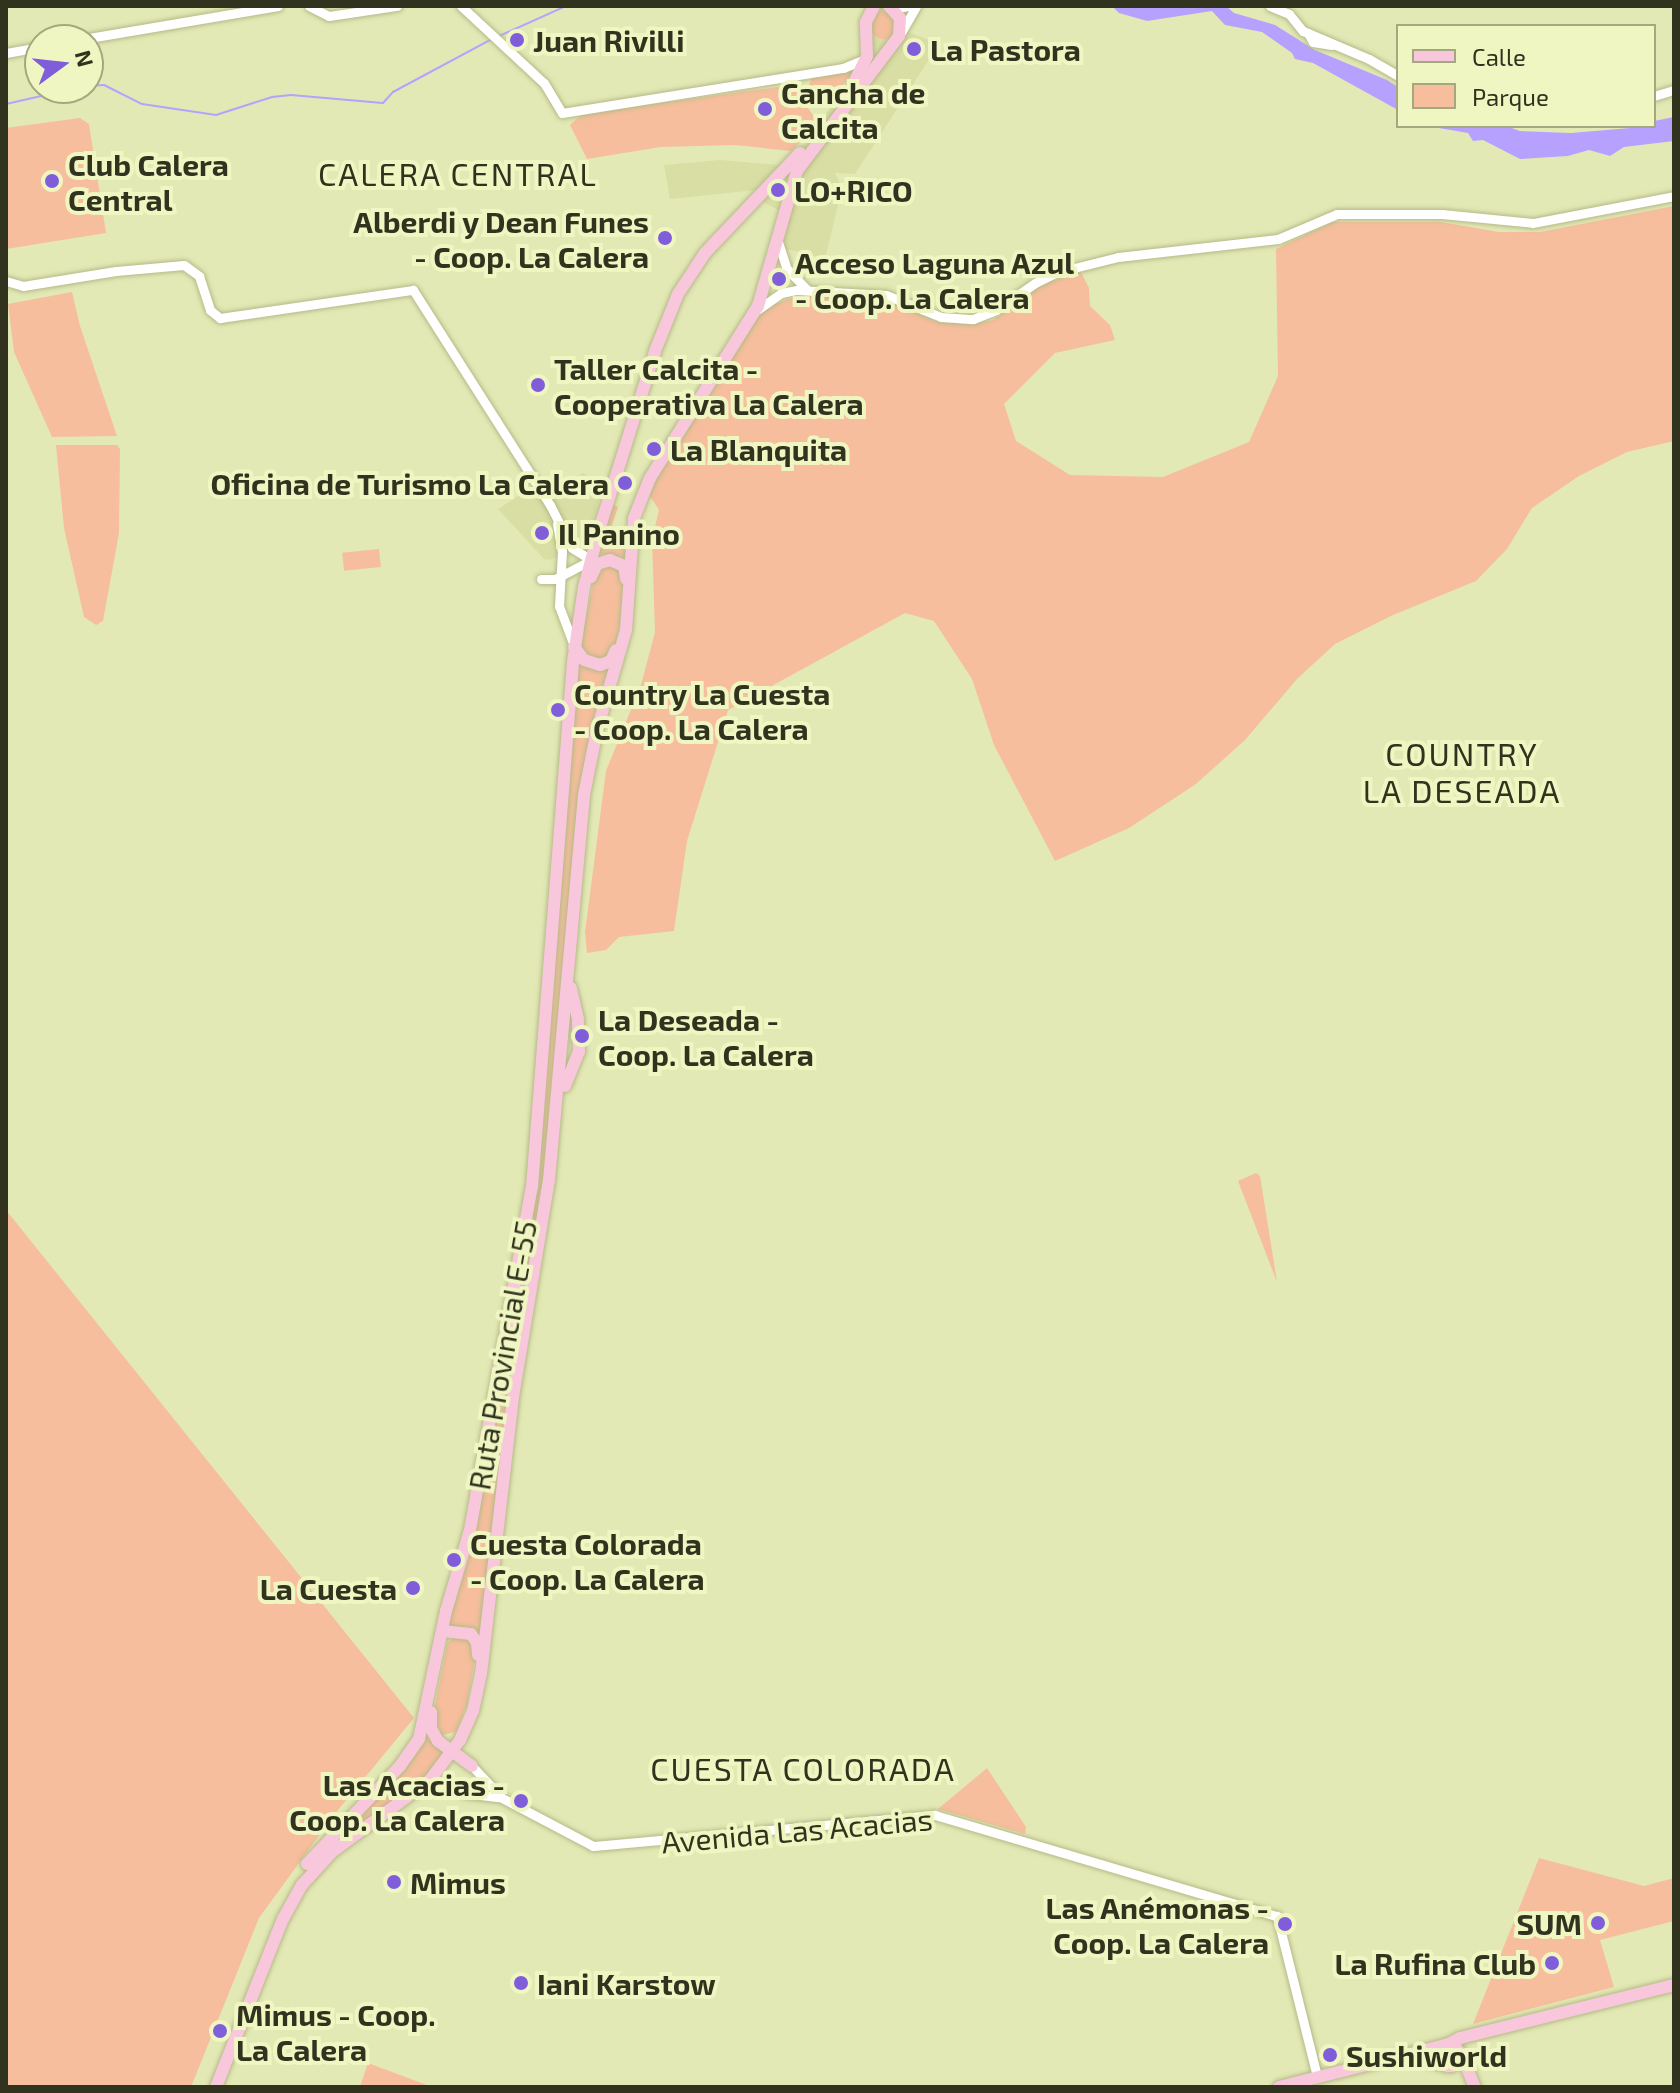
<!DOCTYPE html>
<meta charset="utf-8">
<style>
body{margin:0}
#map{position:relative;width:1680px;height:2093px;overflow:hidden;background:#e3e9b5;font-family:"Exo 2",sans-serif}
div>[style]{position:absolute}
.built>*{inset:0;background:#d9dea4}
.green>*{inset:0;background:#f6be9c;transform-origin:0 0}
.round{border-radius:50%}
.water>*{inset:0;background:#b6a2fe}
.stream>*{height:2px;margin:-1px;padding:0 1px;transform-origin:1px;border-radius:1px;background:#b6a2fe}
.roads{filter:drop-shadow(0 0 2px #b5ba88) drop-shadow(0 0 2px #b5ba88)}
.minor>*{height:9px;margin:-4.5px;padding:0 4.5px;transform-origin:4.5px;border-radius:4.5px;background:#fff}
.major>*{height:12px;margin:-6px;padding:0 6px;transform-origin:6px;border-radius:6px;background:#f8c7dc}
.dots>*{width:22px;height:22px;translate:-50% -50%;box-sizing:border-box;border:4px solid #f0f6c2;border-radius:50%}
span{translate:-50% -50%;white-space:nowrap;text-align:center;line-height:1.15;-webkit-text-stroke:8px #f0f6c2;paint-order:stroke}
.poi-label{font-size:30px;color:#31331f;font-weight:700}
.left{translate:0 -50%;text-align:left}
.right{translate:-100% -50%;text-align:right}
.street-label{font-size:30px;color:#31331f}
.neighbourhood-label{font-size:32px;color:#31331f;letter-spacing:2px}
.frame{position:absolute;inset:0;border:8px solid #31331f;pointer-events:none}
.legend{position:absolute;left:1396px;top:24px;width:260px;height:104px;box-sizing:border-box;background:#f0f6c2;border:2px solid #a4a881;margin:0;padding:10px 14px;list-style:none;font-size:24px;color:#31331f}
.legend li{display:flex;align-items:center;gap:16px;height:40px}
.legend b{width:40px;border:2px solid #a4a881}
.north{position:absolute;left:24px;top:24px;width:80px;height:80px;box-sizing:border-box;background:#f0f6c2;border:2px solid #a4a881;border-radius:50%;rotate:75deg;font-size:22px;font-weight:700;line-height:32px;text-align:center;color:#31331f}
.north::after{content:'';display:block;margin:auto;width:28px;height:36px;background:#815ed9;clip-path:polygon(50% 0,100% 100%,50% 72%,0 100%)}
</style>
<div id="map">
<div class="built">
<i style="clip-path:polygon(871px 6px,900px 6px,908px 32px,939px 44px,855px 174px,835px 173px,842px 189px,825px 259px,772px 245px,780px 211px,752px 196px,796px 153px,856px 74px)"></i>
<i style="clip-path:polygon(720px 160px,780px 165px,756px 190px,670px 199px,664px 165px)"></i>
<i style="clip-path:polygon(583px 473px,598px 482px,600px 496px,588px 540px,550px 560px,544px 559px,498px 509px,546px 478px,554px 489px)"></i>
</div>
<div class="green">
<i class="round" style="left:870px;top:11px;width:28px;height:28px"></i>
<i style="clip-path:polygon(853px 71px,830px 103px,823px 103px,809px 85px,812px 77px)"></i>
<i style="clip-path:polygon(792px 85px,815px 118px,814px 129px,791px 151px,735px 145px,661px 147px,587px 159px,570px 125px,582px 114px)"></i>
<i style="clip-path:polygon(80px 118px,89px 124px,106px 233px,6px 249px,6px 128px)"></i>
<i style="clip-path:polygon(1674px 206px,1674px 441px,1627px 452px,1579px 476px,1532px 508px,1507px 549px,1476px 581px,1393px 615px,1335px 644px,1297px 679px,1245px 740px,1196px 784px,1129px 828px,1055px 861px,994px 745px,972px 679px,934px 621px,905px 613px,728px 710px,687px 841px,674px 931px,619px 937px,606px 950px,587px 953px,585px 932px,606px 771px,641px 685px,655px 632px,652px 540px,659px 510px,648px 493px,758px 315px,770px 306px,799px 295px,885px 298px,937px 322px,974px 324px,993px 320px,1045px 283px,1081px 272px,1089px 288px,1090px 306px,1110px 325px,1115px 340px,1055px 353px,1004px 404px,1016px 441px,1070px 475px,1163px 477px,1249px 442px,1278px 376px,1276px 249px,1332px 222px,1441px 222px,1499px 232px,1540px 232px)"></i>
<i style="clip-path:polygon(72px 292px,80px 326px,117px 436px,52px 437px,14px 352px,8px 304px)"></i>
<i style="clip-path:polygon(56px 445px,117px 445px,120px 449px,119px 533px,103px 621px,96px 625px,84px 617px,64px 528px)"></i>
<i style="clip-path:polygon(611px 503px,618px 507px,607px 541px,627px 548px,626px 558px,597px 553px)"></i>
<i style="left:379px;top:549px;width:18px;height:37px;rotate:84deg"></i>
<i style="clip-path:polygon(614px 564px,625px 578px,620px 624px,616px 644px,608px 657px,600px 660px,589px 658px,581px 647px,582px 638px,596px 569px)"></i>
<i style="clip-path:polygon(576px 663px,611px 666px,593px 735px,552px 1127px,480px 1641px,469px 1629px,447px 1626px,477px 1521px,519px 1289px)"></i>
<i style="clip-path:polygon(1256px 1173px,1260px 1176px,1277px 1282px,1238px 1181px)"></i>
<i style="clip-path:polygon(6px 1210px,414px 1718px,334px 1815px,259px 1918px,191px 2087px,6px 2087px)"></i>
<i style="clip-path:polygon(466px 1636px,476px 1653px,467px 1704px,456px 1732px,442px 1735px,433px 1716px,447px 1644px,454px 1637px)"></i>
<i style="clip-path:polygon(426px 1734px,448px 1752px,431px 1772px,298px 1882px)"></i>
<i style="clip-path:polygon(987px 1768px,1026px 1827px,1025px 1834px,938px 1809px)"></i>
<i style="clip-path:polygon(1539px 1858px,1644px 1886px,1674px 1878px,1674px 1921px,1600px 1940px,1614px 1987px,1473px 2024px)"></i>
<i style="clip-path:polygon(368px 2063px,432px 2087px,360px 2087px)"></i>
</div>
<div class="water">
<i style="clip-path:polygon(1112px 6px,1226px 6px,1234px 13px,1275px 25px,1315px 50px,1387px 80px,1398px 87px,1398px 110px,1313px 63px,1295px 59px,1292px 53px,1262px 32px,1225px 25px,1212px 11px,1147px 21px,1119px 13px)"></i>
<i style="clip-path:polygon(1674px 117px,1674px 141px,1624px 147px,1610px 156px,1589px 150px,1568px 156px,1520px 159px,1483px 140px,1473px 141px,1468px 133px,1427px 126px,1506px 126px,1520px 131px,1571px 133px,1654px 126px,1654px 121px)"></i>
</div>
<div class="stream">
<i style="left:497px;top:37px;width:76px;rotate:-24.2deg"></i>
<i style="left:88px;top:86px;width:16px;rotate:-4deg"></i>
<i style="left:104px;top:85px;width:42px;rotate:26.6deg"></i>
<i style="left:142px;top:104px;width:75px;rotate:8.5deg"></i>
<i style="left:216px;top:115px;width:59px;rotate:-17.8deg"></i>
<i style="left:272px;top:97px;width:19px;rotate:-6deg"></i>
<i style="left:291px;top:95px;width:92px;rotate:5deg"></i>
<i style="left:383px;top:103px;width:15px;rotate:-48deg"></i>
<i style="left:393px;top:92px;width:112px;rotate:-28.2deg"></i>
<i style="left:6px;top:104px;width:68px;rotate:-12.8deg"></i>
</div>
<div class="roads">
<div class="minor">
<i style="left:309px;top:6px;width:22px;rotate:27deg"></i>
<i style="left:329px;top:16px;width:69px;rotate:-8.4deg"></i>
<i style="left:461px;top:6px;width:113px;rotate:42.9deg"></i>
<i style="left:544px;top:83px;width:35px;rotate:59deg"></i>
<i style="left:562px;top:113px;width:285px;rotate:-9.1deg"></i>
<i style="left:843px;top:68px;width:24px;rotate:-22deg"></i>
<i style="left:1270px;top:6px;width:21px;rotate:23deg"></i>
<i style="left:1289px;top:14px;width:22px;rotate:51deg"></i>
<i style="left:1303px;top:31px;width:72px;rotate:23deg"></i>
<i style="left:1369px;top:59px;width:34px;rotate:30deg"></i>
<i style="left:893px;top:9px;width:15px;rotate:-11deg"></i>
<i style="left:1308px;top:33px;width:10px;rotate:61deg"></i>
<i style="left:1313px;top:42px;width:19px;rotate:9deg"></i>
<i style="left:899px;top:36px;width:34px;rotate:-60deg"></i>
<i style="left:77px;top:40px;width:204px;rotate:-9.6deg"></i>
<i style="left:6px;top:53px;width:35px;rotate:-10deg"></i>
<i style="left:1654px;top:96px;width:21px;rotate:-17deg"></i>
<i style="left:778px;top:242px;width:28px;rotate:72deg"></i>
<i style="left:787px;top:269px;width:28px;rotate:46deg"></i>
<i style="left:6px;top:281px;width:18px;rotate:16deg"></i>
<i style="left:23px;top:286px;width:94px;rotate:-9.2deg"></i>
<i style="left:116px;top:271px;width:68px;rotate:-5deg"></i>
<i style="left:184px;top:265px;width:19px;rotate:36deg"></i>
<i style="left:199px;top:276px;width:36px;rotate:72deg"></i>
<i style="left:210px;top:310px;width:13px;rotate:39deg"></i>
<i style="left:220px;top:318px;width:195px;rotate:-8.3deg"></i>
<i style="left:413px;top:290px;width:255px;rotate:57.5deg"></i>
<i style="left:550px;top:505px;width:48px;rotate:62.9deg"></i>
<i style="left:572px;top:548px;width:22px;rotate:32deg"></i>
<i style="left:757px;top:310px;width:29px;rotate:-35deg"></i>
<i style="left:781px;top:293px;width:16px;rotate:-11deg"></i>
<i style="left:797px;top:290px;width:89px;rotate:3.2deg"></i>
<i style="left:886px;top:295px;width:59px;rotate:21.8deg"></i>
<i style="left:941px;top:317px;width:32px;rotate:4deg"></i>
<i style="left:973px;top:319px;width:25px;rotate:-21deg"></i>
<i style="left:996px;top:310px;width:47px;rotate:-34.7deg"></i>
<i style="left:1035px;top:283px;width:25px;rotate:-26deg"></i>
<i style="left:1058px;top:272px;width:62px;rotate:-14deg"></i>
<i style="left:1118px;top:257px;width:161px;rotate:-6.4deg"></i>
<i style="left:1278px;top:239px;width:64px;rotate:-23deg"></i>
<i style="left:1337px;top:214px;width:105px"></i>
<i style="left:1442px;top:214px;width:91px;rotate:5.6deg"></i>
<i style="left:1533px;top:223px;width:144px;rotate:-10.8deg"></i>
<i style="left:557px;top:524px;width:27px;rotate:80deg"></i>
<i style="left:562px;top:551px;width:55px;rotate:93.1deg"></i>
<i style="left:559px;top:606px;width:43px;rotate:69.4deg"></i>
<i style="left:541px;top:579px;width:14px"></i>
<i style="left:555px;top:579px;width:41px;rotate:-27.8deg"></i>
<i style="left:472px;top:1766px;width:44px;rotate:46.8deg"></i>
<i style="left:502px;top:1798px;width:103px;rotate:27.8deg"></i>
<i style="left:593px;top:1846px;width:343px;rotate:-5.2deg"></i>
<i style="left:935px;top:1815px;width:357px;rotate:16.5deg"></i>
<i style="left:1277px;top:1916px;width:166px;rotate:76deg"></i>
<i style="left:464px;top:1793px;width:35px;rotate:7deg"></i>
</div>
<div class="major">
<i style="left:853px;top:85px;width:32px;rotate:-64deg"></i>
<i style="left:867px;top:56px;width:34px;rotate:-92deg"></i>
<i style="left:866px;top:22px;width:18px;rotate:-63deg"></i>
<i style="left:591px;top:577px;width:14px;rotate:-65deg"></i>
<i style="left:597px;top:564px;width:14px;rotate:-17deg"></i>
<i style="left:610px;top:560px;width:15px;rotate:23deg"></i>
<i style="left:624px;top:566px;width:13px;rotate:81deg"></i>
<i style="left:574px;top:647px;width:16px;rotate:52deg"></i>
<i style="left:584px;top:660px;width:17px;rotate:17deg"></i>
<i style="left:600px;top:665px;width:12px;rotate:-20deg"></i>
<i style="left:611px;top:661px;width:12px;rotate:-66deg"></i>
<i style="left:565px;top:1086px;width:37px;rotate:-68deg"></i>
<i style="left:579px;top:1052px;width:33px;rotate:-92deg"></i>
<i style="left:578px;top:1019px;width:32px;rotate:-103deg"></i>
<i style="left:442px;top:1631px;width:29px;rotate:6deg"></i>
<i style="left:471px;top:1634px;width:11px;rotate:56deg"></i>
<i style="left:477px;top:1643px;width:12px;rotate:85deg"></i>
<i style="left:431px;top:1712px;width:17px;rotate:90deg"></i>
<i style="left:431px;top:1729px;width:14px;rotate:60deg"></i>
<i style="left:438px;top:1741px;width:42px;rotate:36.3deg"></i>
<i style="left:307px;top:1864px;width:135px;rotate:-46.5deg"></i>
<i style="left:400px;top:1766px;width:33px;rotate:-55deg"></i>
<i style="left:419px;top:1739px;width:131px;rotate:-78.1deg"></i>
<i style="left:446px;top:1611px;width:84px;rotate:-73.5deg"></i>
<i style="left:470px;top:1530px;width:349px;rotate:-79.8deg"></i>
<i style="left:532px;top:1187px;width:527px;rotate:-85.53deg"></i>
<i style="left:573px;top:662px;width:76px;rotate:-81.7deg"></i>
<i style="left:584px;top:587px;width:62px;rotate:-75.1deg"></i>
<i style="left:600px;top:527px;width:184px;rotate:-72.6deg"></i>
<i style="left:655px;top:351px;width:61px;rotate:-68deg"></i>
<i style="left:678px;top:294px;width:49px;rotate:-56.6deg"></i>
<i style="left:705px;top:253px;width:138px;rotate:-46.5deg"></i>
<i style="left:1443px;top:2047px;width:19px;rotate:-28deg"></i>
<i style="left:1460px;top:2038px;width:220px;rotate:-13.9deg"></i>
<i style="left:1461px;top:2053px;width:37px;rotate:68deg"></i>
<i style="left:1402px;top:2058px;width:19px;rotate:3deg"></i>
<i style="left:1421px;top:2059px;width:28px;rotate:15deg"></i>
<i style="left:1448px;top:2066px;width:4px"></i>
<i style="left:1452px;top:2066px;width:13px;rotate:-48deg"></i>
<i style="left:1461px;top:2056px;width:13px;rotate:-122deg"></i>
<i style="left:1454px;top:2045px;width:8px;rotate:180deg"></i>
<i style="left:1446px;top:2045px;width:9px;rotate:131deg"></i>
<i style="left:1440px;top:2052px;width:14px;rotate:69deg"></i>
<i style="left:216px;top:2087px;width:181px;rotate:-68.3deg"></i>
<i style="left:283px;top:1919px;width:39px;rotate:-61deg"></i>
<i style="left:302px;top:1885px;width:45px;rotate:-47.7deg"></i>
<i style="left:332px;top:1852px;width:122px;rotate:-36.3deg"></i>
<i style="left:430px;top:1780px;width:50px;rotate:-53.1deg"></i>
<i style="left:460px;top:1740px;width:32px;rotate:-66deg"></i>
<i style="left:473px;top:1711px;width:38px;rotate:-78deg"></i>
<i style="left:481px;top:1674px;width:279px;rotate:-83.4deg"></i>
<i style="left:513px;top:1397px;width:220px;rotate:-80.6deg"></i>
<i style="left:549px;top:1180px;width:387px;rotate:-84.8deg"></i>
<i style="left:584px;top:795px;width:66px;rotate:-78.7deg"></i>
<i style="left:597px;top:730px;width:104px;rotate:-73.8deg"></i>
<i style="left:626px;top:630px;width:112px;rotate:-85.9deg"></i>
<i style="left:634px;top:518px;width:43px;rotate:-68.2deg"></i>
<i style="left:650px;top:478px;width:203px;rotate:-57.9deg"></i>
<i style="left:758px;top:306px;width:141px;rotate:-73.9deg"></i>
<i style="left:797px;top:171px;width:169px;rotate:-52.9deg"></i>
<i style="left:899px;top:36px;width:18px;rotate:-87deg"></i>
<i style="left:900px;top:18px;width:16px;rotate:-133deg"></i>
<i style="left:1279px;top:2087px;width:175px;rotate:-14.2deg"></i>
</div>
</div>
<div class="dots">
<i style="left:517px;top:40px;background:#815ed9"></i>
<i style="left:914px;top:49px;background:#815ed9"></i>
<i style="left:765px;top:109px;background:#815ed9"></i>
<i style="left:52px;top:181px;background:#815ed9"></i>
<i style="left:778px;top:190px;background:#815ed9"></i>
<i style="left:665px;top:238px;background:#815ed9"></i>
<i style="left:779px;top:279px;background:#815ed9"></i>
<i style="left:538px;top:385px;background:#815ed9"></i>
<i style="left:654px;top:449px;background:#815ed9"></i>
<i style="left:625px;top:483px;background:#815ed9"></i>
<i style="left:542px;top:533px;background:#815ed9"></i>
<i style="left:558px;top:710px;background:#815ed9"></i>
<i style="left:582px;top:1036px;background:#815ed9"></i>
<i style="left:454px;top:1560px;background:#815ed9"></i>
<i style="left:413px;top:1588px;background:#815ed9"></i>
<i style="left:521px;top:1801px;background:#815ed9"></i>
<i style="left:394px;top:1882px;background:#815ed9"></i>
<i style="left:1598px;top:1923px;background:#815ed9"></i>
<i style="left:1285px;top:1924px;background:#815ed9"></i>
<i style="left:1552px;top:1963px;background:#815ed9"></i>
<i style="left:521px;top:1983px;background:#815ed9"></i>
<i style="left:220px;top:2031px;background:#815ed9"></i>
<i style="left:1330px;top:2055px;background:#815ed9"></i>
</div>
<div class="poi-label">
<span class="left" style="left:533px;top:40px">Juan Rivilli</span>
<span class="left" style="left:930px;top:49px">La Pastora</span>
<span class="left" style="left:781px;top:109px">Cancha de<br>Calcita</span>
<span class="left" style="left:68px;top:181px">Club Calera<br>Central</span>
<span class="left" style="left:794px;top:190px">LO+RICO</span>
<span class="right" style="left:649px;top:238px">Alberdi y Dean Funes<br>- Coop. La Calera</span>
<span class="left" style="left:795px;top:279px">Acceso Laguna Azul<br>- Coop. La Calera</span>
<span class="left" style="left:554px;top:385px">Taller Calcita -<br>Cooperativa La Calera</span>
<span class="left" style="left:670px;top:449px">La Blanquita</span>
<span class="right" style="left:609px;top:483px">Oficina de Turismo La Calera</span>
<span class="left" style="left:558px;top:533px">Il Panino</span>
<span class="left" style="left:574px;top:710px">Country La Cuesta<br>- Coop. La Calera</span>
<span class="left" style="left:598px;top:1036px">La Deseada -<br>Coop. La Calera</span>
<span class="left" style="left:470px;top:1560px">Cuesta Colorada<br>- Coop. La Calera</span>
<span class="right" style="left:397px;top:1588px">La Cuesta</span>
<span class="right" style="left:505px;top:1801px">Las Acacias -<br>Coop. La Calera</span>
<span class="left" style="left:410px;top:1882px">Mimus</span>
<span class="right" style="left:1269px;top:1924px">Las Anémonas -<br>Coop. La Calera</span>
<span class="right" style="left:1582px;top:1923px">SUM</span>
<span class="right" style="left:1536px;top:1963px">La Rufina Club</span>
<span class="left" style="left:537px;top:1983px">Iani Karstow</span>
<span class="left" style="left:236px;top:2031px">Mimus - Coop.<br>La Calera</span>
<span class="left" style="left:1346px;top:2055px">Sushiworld</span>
</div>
<div class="street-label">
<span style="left:502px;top:1355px;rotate:-80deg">Ruta Provincial E-55</span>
<span style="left:797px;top:1830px;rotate:-5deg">Avenida Las Acacias</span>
</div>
<div class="neighbourhood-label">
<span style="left:458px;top:173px">CALERA CENTRAL</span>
<span style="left:1462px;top:772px">COUNTRY<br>LA DESEADA</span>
<span style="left:803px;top:1768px">CUESTA COLORADA</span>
</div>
<div class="frame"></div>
<ul class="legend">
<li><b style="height:10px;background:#f8c7dc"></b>Calle</li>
<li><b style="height:22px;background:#f6be9c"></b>Parque</li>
</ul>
<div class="north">N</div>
</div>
